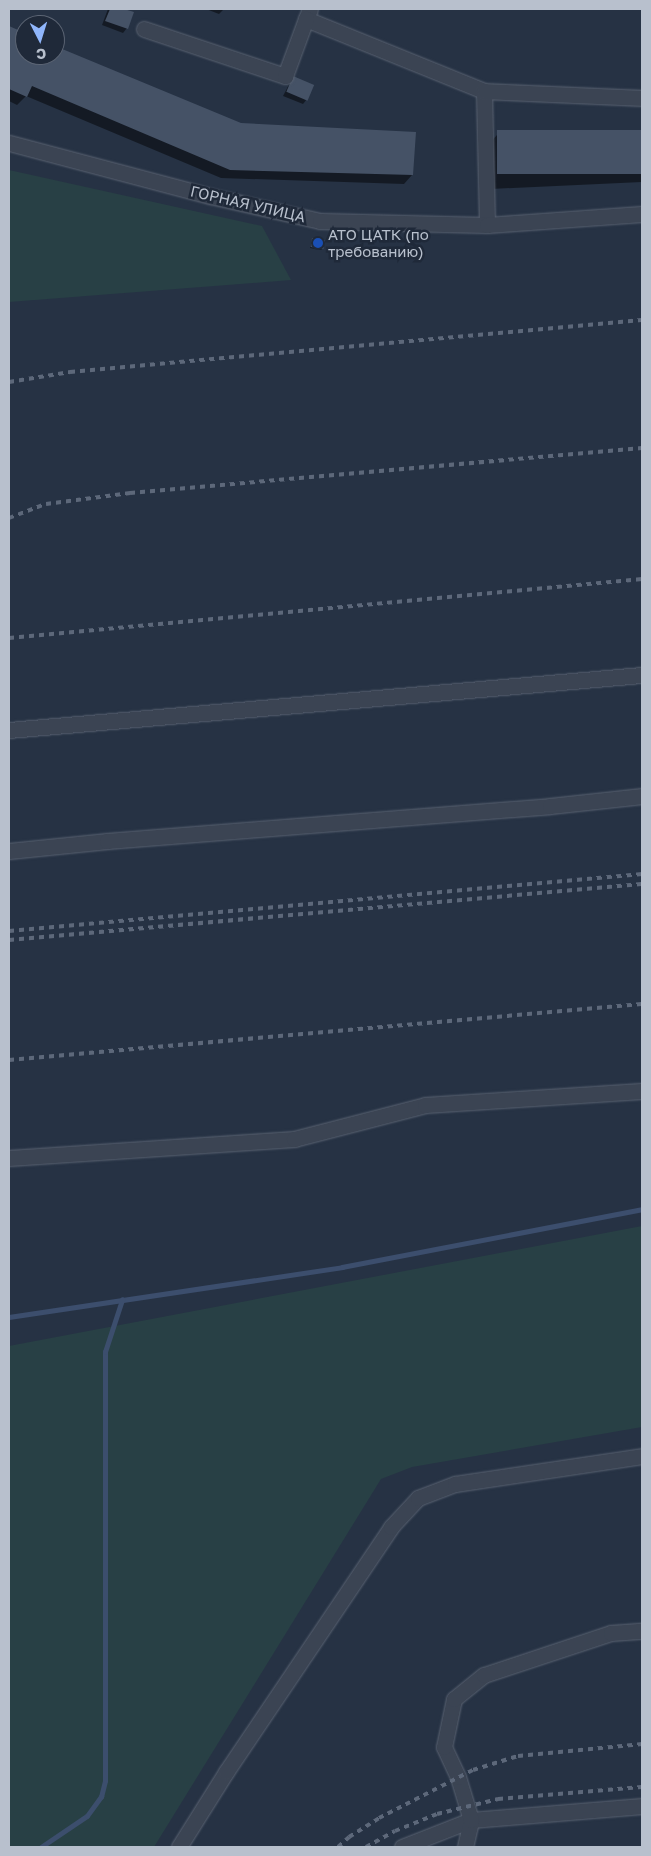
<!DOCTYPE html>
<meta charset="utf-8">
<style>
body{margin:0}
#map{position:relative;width:651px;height:1856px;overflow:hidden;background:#263244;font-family:"Golos Text",sans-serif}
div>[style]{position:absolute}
.green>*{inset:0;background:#284045}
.shadow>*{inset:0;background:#0007}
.stream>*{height:4.5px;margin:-2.25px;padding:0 2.25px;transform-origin:2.25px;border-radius:2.25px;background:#3c4e6d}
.building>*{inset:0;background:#455266;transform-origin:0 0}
.roads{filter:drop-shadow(0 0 1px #596271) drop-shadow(0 0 1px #596271)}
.minor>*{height:15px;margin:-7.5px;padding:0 7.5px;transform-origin:7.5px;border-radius:7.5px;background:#3b4453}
.rail>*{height:4px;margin-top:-2px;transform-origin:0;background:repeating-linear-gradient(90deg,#5d687a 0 5px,transparent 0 10px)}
.dots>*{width:14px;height:14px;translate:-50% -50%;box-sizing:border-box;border:2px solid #1f2939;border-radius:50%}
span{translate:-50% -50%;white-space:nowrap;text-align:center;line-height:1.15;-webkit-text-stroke:5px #1f2939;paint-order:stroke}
.street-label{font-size:15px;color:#b8c0cd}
.poi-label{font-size:15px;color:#b8c0cd}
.left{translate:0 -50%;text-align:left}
.frame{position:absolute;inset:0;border:10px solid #b8c0cd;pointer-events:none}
.north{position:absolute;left:15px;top:15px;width:50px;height:50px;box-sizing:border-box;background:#1f2939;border:1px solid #5c6574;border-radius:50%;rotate:175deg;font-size:14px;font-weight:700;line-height:20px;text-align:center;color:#b8c0cd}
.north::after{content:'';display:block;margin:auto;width:18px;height:22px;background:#8fb5fb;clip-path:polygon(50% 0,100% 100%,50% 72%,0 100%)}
</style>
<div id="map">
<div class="green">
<i style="clip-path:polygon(9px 170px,262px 226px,291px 280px,9px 302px)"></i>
<i style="clip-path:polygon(642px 1226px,642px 1427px,412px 1467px,381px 1479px,154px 1847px,9px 1847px,9px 1346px)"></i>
</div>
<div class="shadow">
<i style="clip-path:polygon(108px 9px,120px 9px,133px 13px,127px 28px,123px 33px,102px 25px)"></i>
<i style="clip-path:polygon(206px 9px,224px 9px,219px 14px)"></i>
<i style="clip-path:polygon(9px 28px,25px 34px,25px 55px,55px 55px,55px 47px,241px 125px,412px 175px,404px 184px,221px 178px,26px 96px,17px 105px,9px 101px)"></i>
<i style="clip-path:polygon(293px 77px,307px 99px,303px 104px,283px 96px)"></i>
<i style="clip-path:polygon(642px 131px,642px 182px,491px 189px,489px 144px,497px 135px)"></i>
<i style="clip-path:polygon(313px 239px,323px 248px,321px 250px,310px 248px)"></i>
</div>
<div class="stream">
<i style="left:9px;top:1317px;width:337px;rotate:-8.5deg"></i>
<i style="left:342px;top:1267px;width:306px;rotate:-10.9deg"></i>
<i style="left:41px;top:1847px;width:55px;rotate:-34deg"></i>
<i style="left:87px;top:1816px;width:24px;rotate:-54deg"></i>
<i style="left:101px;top:1797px;width:16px;rotate:-76deg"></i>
<i style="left:105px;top:1781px;width:429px;rotate:-90deg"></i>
<i style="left:105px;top:1352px;width:55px;rotate:-71.9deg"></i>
</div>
<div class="building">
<i style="clip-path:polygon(110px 9px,124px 9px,134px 12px,128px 29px,105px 21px)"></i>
<i style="clip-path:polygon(9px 26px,25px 33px,25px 55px,55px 55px,55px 46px,241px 123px,416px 132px,413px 175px,230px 170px,32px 86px,27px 97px,9px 89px)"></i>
<i style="left:293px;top:76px;width:23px;height:17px;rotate:23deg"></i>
<i style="left:642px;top:130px;width:44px;height:145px;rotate:90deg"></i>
<i style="left:312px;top:238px;width:13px;height:9px;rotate:9deg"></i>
</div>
<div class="roads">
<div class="minor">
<i style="left:310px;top:9px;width:11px;rotate:112deg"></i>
<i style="left:306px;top:19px;width:192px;rotate:22deg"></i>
<i style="left:484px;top:91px;width:134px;rotate:88.7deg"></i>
<i style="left:144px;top:29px;width:149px;rotate:18.4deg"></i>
<i style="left:285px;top:76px;width:61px;rotate:-69.8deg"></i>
<i style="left:484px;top:91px;width:158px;rotate:2.5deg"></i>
<i style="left:9px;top:143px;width:208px;rotate:14.8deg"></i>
<i style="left:210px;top:196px;width:113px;rotate:12.8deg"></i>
<i style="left:320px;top:221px;width:167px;rotate:1.4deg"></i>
<i style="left:487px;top:225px;width:155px;rotate:-4.1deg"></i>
<i style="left:9px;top:730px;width:635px;rotate:-4.97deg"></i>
<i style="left:9px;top:851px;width:99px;rotate:-5.8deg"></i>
<i style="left:107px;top:841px;width:444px;rotate:-4.5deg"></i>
<i style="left:550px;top:806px;width:93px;rotate:-6.2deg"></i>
<i style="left:9px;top:1158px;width:286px;rotate:-3.8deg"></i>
<i style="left:294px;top:1139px;width:135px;rotate:-14.5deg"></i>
<i style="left:425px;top:1105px;width:217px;rotate:-3.7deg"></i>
<i style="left:179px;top:1847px;width:89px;rotate:-57.9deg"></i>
<i style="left:226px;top:1772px;width:295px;rotate:-56deg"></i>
<i style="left:391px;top:1527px;width:40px;rotate:-47deg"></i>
<i style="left:418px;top:1498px;width:40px;rotate:-21deg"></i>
<i style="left:455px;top:1484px;width:189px;rotate:-8.5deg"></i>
<i style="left:402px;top:1847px;width:74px;rotate:-21.4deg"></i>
<i style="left:471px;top:1820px;width:172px;rotate:-4.7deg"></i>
<i style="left:465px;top:1847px;width:28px;rotate:-77deg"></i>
<i style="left:471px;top:1820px;width:45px;rotate:-106.8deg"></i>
<i style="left:458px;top:1777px;width:33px;rotate:-115deg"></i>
<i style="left:444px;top:1747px;width:49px;rotate:-78.2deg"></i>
<i style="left:454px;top:1699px;width:38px;rotate:-39deg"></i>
<i style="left:484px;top:1675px;width:134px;rotate:-18.3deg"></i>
<i style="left:611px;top:1633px;width:31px;rotate:-4deg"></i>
</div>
</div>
<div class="rail">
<i style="left:9px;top:382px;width:62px;rotate:-9.3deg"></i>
<i style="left:70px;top:372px;width:574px;rotate:-5.19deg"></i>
<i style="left:9px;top:518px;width:40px;rotate:-21deg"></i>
<i style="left:46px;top:504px;width:85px;rotate:-7.5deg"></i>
<i style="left:130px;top:493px;width:514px;rotate:-5.02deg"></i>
<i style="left:9px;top:638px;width:636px;rotate:-5.32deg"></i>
<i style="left:9px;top:931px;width:636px;rotate:-5.15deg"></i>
<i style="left:9px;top:940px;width:635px;rotate:-5.06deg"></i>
<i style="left:9px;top:1060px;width:635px;rotate:-5.06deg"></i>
<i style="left:338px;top:1847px;width:15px;rotate:-42deg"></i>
<i style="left:349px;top:1837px;width:36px;rotate:-32deg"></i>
<i style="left:379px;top:1818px;width:106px;rotate:-27.1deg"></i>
<i style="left:473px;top:1770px;width:47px;rotate:-17.3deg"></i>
<i style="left:518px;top:1756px;width:125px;rotate:-5.5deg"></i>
<i style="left:366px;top:1847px;width:33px;rotate:-29deg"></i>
<i style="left:395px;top:1831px;width:45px;rotate:-22deg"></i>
<i style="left:437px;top:1814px;width:63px;rotate:-13.8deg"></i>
<i style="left:498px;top:1799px;width:144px;rotate:-4.8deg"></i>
</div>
<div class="dots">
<i style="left:318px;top:243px;background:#1a4fb4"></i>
</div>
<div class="street-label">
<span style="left:248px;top:204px;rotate:13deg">ГОРНАЯ УЛИЦА</span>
</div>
<div class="poi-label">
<span class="left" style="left:328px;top:243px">АТО ЦАТК (по<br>требованию)</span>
</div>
<div class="frame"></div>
<div class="north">С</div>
</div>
